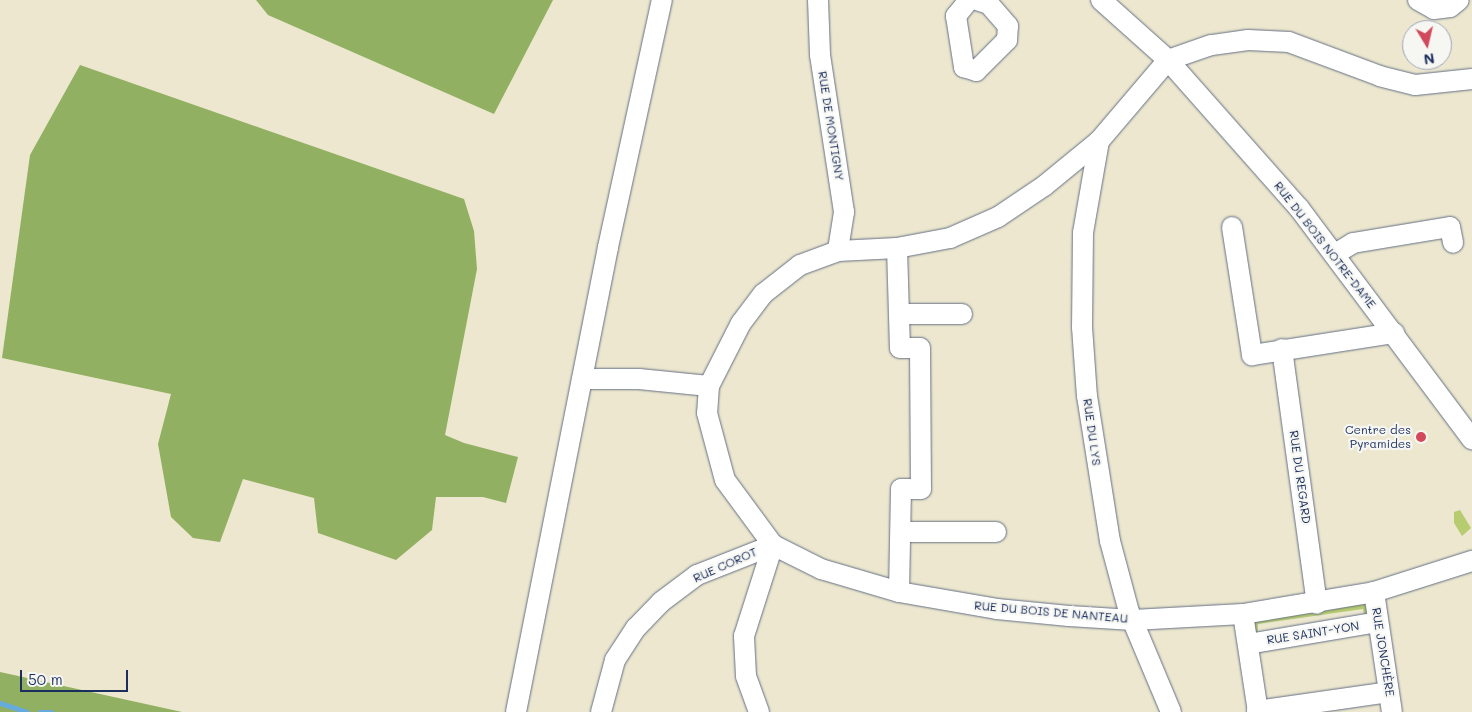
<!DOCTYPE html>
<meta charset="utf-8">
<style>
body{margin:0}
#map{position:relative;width:1472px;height:712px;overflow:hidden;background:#ece7ce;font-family:Mali,sans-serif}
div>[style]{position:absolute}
.green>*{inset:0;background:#b7cc70}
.forest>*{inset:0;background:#91b062}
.stream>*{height:4.5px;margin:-2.25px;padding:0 2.25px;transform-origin:2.25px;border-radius:2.25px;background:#67abdc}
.roads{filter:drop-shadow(0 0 1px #646f85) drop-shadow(0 0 1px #646f85)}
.minor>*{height:20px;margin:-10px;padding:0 10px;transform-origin:10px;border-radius:10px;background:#fff}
.dots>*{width:14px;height:14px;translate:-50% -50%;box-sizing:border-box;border:2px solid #f6f6f2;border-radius:50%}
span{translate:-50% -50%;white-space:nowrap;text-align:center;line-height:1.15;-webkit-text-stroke:4.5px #f6f6f2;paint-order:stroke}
.street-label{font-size:12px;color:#1b2f5e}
.poi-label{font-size:12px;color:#1b2f5e}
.right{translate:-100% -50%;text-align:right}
.north{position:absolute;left:1402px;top:20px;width:50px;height:50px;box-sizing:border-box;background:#f6f6f2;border:1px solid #9ea6b7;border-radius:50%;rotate:171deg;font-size:14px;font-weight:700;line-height:20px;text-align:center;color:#1b2f5e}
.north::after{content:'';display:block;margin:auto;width:18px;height:22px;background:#d1495b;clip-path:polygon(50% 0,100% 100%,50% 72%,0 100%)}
.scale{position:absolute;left:20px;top:670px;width:108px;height:22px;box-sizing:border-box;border:2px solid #1b2f5e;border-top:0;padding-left:6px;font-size:15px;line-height:18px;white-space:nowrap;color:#1b2f5e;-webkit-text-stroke:4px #f6f6f2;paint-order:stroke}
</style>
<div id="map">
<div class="green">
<i style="clip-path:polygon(1460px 510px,1471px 528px,1462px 536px,1454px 523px,1454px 512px)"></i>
<i style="clip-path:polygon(1362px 602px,1368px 605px,1371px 614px,1365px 619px,1363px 609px,1258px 624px,1257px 639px,1253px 621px)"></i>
</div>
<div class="forest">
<i style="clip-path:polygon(256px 0,553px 0,494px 114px,268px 15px)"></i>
<i style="clip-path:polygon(80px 65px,464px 199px,474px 231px,477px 269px,445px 435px,464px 443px,518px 457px,506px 503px,483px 497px,436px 497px,432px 530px,396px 560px,318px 533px,314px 498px,243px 479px,220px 542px,193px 538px,171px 517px,158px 444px,171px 394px,2px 358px,30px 155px)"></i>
<i style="clip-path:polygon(0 672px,182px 712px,0 712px)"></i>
</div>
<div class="stream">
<i style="left:0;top:703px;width:28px;rotate:18deg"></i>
<i style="left:40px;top:712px;width:12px"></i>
</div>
<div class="roads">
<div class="minor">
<i style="left:818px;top:0;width:55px;rotate:87.9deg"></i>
<i style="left:820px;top:55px;width:159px;rotate:81.3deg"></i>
<i style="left:844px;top:212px;width:39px;rotate:99deg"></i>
<i style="left:969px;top:0;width:21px;rotate:129deg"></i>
<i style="left:956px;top:16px;width:52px;rotate:81.1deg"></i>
<i style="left:964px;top:67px;width:13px;rotate:18deg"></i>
<i style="left:976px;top:71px;width:44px;rotate:-45deg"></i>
<i style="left:1007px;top:40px;width:14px;rotate:-86deg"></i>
<i style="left:1008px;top:26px;width:29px;rotate:-131deg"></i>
<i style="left:989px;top:4px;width:13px;rotate:-162deg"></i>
<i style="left:1101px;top:0;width:90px;rotate:41.8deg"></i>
<i style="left:1168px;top:60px;width:198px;rotate:48.5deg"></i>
<i style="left:1299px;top:208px;width:289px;rotate:53.2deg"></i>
<i style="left:1418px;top:0;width:18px;rotate:29deg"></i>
<i style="left:1434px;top:9px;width:16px;rotate:-7deg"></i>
<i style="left:1450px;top:7px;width:11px;rotate:-38deg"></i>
<i style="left:1472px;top:79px;width:57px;rotate:174deg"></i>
<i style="left:1415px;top:85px;width:36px;rotate:-166deg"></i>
<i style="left:1380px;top:76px;width:97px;rotate:-159.5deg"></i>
<i style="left:1289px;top:42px;width:41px;rotate:-177.2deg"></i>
<i style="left:1248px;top:40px;width:37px;rotate:172deg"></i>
<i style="left:1211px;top:45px;width:46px;rotate:160.8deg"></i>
<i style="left:1168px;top:60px;width:106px;rotate:130.4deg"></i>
<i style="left:1099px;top:141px;width:71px;rotate:140.7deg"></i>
<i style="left:1044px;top:186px;width:55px;rotate:146deg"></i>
<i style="left:998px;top:217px;width:52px;rotate:156.4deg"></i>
<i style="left:950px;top:238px;width:54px;rotate:169.3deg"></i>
<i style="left:897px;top:248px;width:59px;rotate:177.1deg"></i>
<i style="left:838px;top:251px;width:40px;rotate:159.8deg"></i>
<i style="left:800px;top:265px;width:47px;rotate:141.9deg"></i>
<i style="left:763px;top:294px;width:36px;rotate:127deg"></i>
<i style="left:741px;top:323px;width:71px;rotate:116.9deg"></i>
<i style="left:709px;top:386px;width:27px;rotate:94deg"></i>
<i style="left:707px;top:413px;width:69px;rotate:75deg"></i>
<i style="left:725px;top:480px;width:81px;rotate:53.6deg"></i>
<i style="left:773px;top:545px;width:54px;rotate:26.6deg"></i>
<i style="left:821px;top:569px;width:81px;rotate:16.4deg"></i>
<i style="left:899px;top:592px;width:99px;rotate:9.8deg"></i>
<i style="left:997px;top:609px;width:72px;rotate:5.6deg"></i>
<i style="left:1069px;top:616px;width:64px;rotate:3.6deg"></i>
<i style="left:1133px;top:620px;width:110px;rotate:-3.1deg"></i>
<i style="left:1243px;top:614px;width:133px;rotate:-9.5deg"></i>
<i style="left:1374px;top:592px;width:103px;rotate:-17.6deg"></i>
<i style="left:1099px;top:141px;width:93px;rotate:99.9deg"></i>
<i style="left:1083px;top:233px;width:94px;rotate:90.6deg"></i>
<i style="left:1082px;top:327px;width:69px;rotate:85.9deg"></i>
<i style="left:1087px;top:396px;width:147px;rotate:81deg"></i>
<i style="left:1110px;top:541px;width:73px;rotate:75deg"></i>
<i style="left:1129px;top:612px;width:108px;rotate:67.2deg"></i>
<i style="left:1232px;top:227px;width:130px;rotate:81.1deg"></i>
<i style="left:1252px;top:355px;width:144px;rotate:-8.8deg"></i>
<i style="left:897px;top:248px;width:100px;rotate:88.3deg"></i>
<i style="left:900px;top:348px;width:20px"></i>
<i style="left:920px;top:348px;width:141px;rotate:89.6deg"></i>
<i style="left:921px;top:489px;width:20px;rotate:180deg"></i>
<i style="left:901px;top:489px;width:103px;rotate:91.1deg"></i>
<i style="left:1335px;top:254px;width:21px;rotate:-31deg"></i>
<i style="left:1353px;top:243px;width:98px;rotate:-9.4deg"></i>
<i style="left:1450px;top:227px;width:16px;rotate:79deg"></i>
<i style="left:899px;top:314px;width:63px"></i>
<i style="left:1282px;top:349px;width:257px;rotate:82.2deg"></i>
<i style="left:582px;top:379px;width:57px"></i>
<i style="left:639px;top:379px;width:70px;rotate:5.7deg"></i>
<i style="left:901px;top:532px;width:95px"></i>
<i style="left:1374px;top:592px;width:121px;rotate:81.5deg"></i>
<i style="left:1243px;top:614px;width:99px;rotate:81.3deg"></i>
<i style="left:1248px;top:644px;width:132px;rotate:-9.6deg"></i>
<i style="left:1257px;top:711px;width:133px;rotate:-8.2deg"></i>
<i style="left:516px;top:712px;width:474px;rotate:-78.8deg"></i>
<i style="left:608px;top:247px;width:253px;rotate:-77.7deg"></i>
<i style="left:601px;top:712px;width:54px;rotate:-74.9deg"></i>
<i style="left:615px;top:660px;width:38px;rotate:-57deg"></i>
<i style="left:636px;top:628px;width:36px;rotate:-46deg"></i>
<i style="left:661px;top:602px;width:45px;rotate:-36.9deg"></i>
<i style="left:697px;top:575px;width:82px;rotate:-21.5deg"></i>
<i style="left:759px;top:712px;width:38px;rotate:-110deg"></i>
<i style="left:746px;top:676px;width:40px;rotate:-92.9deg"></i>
<i style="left:744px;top:636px;width:96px;rotate:-72.3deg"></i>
</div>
</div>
<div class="dots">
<i style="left:1421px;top:437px;background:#d1495b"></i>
</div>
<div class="street-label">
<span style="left:831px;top:126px;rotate:81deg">RUE DE MONTIGNY</span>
<span style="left:1325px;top:245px;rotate:52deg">RUE DU BOIS NOTRE-DAME</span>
<span style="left:1092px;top:432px;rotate:82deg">RUE DU LYS</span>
<span style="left:1300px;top:477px;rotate:82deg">RUE DU REGARD</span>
<span style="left:725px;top:565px;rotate:-24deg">RUE COROT</span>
<span style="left:1051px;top:612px;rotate:5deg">RUE DU BOIS DE NANTEAU</span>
<span style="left:1313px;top:633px;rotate:-9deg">RUE SAINT-YON</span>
<span style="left:1383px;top:652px;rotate:81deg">RUE JONCHÈRE</span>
</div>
<div class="poi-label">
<span class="right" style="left:1411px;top:437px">Centre des<br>Pyramides</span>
</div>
<div class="north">N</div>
<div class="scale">50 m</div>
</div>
